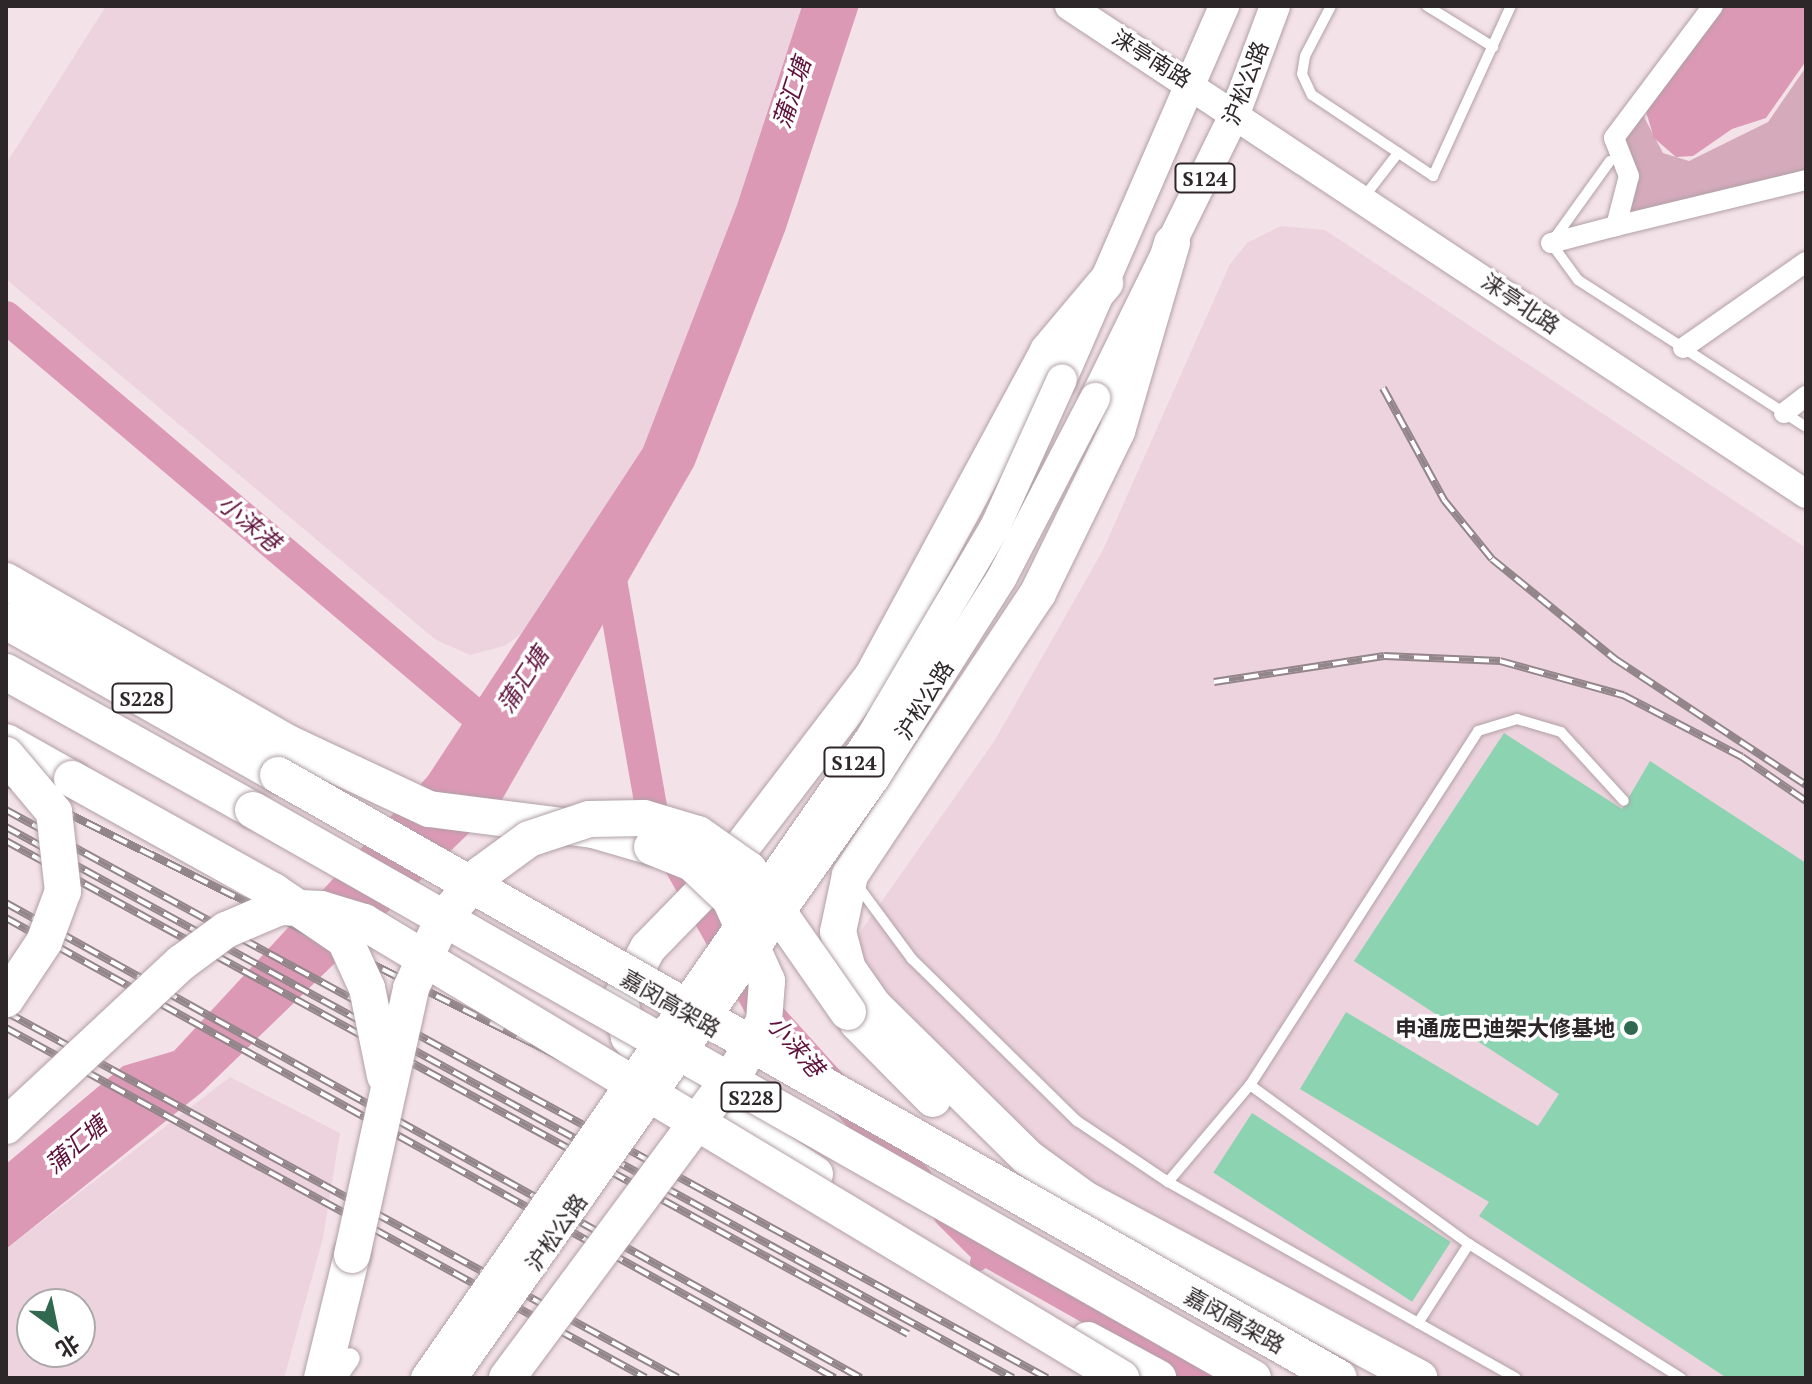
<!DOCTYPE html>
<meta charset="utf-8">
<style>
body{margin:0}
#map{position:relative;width:1812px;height:1384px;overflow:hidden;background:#f4e2e9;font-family:"PT Serif","Noto Sans SC",serif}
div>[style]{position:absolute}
.built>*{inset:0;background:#edd3dd}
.green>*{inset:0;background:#d5abbc}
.water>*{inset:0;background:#dc99b5}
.canal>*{height:18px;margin:-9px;padding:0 9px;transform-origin:9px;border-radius:9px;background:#dc99b5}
.river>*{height:32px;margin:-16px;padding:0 16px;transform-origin:16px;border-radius:16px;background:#dc99b5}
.building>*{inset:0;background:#8bd3b1;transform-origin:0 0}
.roads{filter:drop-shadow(0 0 2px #b1a0a6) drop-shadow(0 0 2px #b1a0a6)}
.lane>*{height:10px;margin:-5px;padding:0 5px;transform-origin:5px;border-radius:5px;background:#fff}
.street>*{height:20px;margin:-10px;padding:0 10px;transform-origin:10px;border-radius:10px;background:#fff}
.secondary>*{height:28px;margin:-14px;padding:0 14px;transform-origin:14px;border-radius:14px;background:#fff}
.primary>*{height:30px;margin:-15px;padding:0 15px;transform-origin:15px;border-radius:15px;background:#fff}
.highway>*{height:36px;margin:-18px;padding:0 18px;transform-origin:18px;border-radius:18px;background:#fff}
.rail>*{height:8px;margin-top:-4px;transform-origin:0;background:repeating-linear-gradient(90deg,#fff 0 15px,#93868b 0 30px);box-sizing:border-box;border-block:2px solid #93868b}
.bridges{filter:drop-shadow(0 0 2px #b1a0a6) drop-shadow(0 0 2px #b1a0a6)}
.primary-bridge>*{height:30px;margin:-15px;padding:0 15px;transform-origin:15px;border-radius:15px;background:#fff}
.highway-bridge>*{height:36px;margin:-18px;padding:0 18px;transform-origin:18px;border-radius:18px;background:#fff}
.dots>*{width:22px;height:22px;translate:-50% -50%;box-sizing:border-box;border:4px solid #fff;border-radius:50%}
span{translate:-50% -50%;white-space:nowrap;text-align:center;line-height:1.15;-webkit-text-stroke:7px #fff;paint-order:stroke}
.shield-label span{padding:2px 6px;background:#fff;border:2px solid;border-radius:6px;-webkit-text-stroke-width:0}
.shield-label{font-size:20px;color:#2e2729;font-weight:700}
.street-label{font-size:22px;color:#2e2729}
.poi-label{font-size:22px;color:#2e2729;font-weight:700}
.right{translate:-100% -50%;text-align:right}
.water-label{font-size:24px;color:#60123c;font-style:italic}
.frame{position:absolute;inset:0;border:8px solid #2e2729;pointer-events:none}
.north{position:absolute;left:16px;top:1288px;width:80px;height:80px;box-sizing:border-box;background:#fff;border:2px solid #aba9a9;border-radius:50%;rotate:147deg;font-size:22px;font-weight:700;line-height:32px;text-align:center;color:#2e2729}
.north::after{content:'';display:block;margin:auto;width:28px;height:36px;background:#306850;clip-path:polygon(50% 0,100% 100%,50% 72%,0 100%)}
</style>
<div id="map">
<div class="built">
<i style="clip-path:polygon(106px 6px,802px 6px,737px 205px,643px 448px,521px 634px,504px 646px,470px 655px,436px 640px,6px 279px,6px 164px)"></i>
<i style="clip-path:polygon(1281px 226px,1325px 230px,1806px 548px,1806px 1378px,1420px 1378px,1089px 1194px,835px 968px,995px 740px,1103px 550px,1230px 264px,1247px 243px)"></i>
<i style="clip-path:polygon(evenodd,230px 1077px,340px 1133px,323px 1238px,284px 1378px,6px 1378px,6px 1249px,230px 1077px,32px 1304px,80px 1304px,80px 1352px,32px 1352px,32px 1304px)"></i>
</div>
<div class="green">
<i style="clip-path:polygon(1806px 67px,1806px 174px,1628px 219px,1618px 139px,1643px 115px,1663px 153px,1689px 161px,1768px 122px)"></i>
</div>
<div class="water">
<i style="clip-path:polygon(802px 6px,859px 6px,785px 231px,694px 466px,500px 803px,202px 1092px,6px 1249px,6px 1164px,123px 1066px,174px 1051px,428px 776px,643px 448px,737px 205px)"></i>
<i style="clip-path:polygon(1717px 6px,1806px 6px,1806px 61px,1766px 118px,1732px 129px,1693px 156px,1676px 157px,1654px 138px,1644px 105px)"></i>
</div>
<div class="canal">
<i style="left:979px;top:1262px;width:14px;rotate:-60deg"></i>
</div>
<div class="river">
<i style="left:6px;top:317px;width:636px;rotate:40.28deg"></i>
<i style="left:608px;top:563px;width:258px;rotate:80deg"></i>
<i style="left:653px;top:817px;width:217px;rotate:60.5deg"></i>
<i style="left:760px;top:1006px;width:234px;rotate:47.9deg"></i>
<i style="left:949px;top:1213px;width:52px;rotate:45deg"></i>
<i style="left:986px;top:1250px;width:261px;rotate:29.4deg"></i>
</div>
<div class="building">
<i style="clip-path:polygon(1504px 733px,1622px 809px,1650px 761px,1806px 863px,1806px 1378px,1727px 1378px,1479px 1216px,1489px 1202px,1300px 1089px,1346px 1012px,1538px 1126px,1559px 1094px,1354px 961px)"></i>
<i style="left:1252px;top:1113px;width:237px;height:71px;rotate:33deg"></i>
</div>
<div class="roads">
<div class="lane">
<i style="left:1331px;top:6px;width:56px;rotate:117.5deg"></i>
<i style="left:1305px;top:56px;width:18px;rotate:99deg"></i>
<i style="left:1302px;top:74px;width:23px;rotate:65deg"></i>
<i style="left:1312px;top:95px;width:146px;rotate:33.8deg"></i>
<i style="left:1433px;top:176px;width:187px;rotate:-65.4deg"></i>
<i style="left:1427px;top:6px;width:78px;rotate:31.8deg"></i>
<i style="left:1610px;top:161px;width:101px;rotate:125.7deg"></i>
<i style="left:1551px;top:243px;width:46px;rotate:53.9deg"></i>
<i style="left:1578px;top:280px;width:271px;rotate:32.8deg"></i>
<i style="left:1364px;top:197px;width:56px;rotate:-52.3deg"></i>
<i style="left:858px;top:886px;width:91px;rotate:53.5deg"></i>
<i style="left:912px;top:959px;width:231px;rotate:44.5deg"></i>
<i style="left:1077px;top:1121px;width:110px;rotate:33.8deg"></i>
<i style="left:1168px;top:1182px;width:399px;rotate:29.4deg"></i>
<i style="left:1250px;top:1085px;width:271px;rotate:36deg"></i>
<i style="left:1469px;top:1244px;width:251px;rotate:32.3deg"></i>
<i style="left:1168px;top:1182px;width:127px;rotate:-49.8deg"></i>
<i style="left:1250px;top:1085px;width:421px;rotate:-57.2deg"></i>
<i style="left:1478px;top:731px;width:41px;rotate:-17.1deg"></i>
<i style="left:1517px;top:719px;width:46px;rotate:16.5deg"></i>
<i style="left:1561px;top:732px;width:93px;rotate:47.6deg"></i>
<i style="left:1418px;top:1323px;width:94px;rotate:-57.2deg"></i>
</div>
<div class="street">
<i style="left:1713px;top:6px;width:165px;rotate:126.9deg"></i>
<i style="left:1614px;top:138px;width:41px;rotate:68.5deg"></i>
<i style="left:1629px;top:176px;width:52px;rotate:104.6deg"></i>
<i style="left:1616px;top:226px;width:195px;rotate:-13.6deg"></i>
<i style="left:1551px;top:243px;width:67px;rotate:-14.7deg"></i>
<i style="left:1683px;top:348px;width:150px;rotate:-35deg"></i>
<i style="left:1784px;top:413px;width:28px;rotate:-38deg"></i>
<i style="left:336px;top:1378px;width:24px;rotate:-55deg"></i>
</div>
<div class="secondary">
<i style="left:1069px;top:6px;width:884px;rotate:33.51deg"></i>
</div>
<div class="primary">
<i style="left:1062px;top:379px;width:407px;rotate:-66.5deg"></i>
<i style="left:1095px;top:398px;width:320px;rotate:-63.8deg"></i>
<i style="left:1236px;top:111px;width:112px;rotate:-69.6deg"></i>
</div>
<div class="highway">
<i style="left:1172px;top:243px;width:196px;rotate:106.3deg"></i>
<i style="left:1117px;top:431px;width:180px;rotate:116deg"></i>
<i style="left:1038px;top:593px;width:339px;rotate:123.7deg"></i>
<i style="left:850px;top:875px;width:58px;rotate:101.9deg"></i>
<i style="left:838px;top:932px;width:38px;rotate:75deg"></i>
<i style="left:848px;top:969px;width:44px;rotate:55.2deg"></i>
<i style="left:873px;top:1005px;width:218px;rotate:44.6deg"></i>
<i style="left:1028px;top:1158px;width:72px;rotate:35.9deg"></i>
<i style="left:1086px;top:1200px;width:378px;rotate:28.1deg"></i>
<i style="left:6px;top:581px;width:327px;rotate:29.9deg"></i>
<i style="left:290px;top:744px;width:153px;rotate:25.1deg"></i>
<i style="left:429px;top:809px;width:165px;rotate:7.3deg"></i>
<i style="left:593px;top:830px;width:61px;rotate:16.1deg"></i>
<i style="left:6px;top:621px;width:313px;rotate:29.5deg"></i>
<i style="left:6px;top:672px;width:283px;rotate:29.2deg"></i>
<i style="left:6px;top:742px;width:76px;rotate:29.3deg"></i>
<i style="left:857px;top:1022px;width:108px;rotate:45.4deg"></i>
<i style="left:815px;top:1174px;width:191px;rotate:-146.6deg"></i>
<i style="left:656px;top:1069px;width:42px;rotate:-130.2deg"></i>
<i style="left:629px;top:1037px;width:38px;rotate:-104deg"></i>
<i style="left:620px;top:1000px;width:59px;rotate:-61.7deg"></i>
<i style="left:648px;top:948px;width:110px;rotate:-45.7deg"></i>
<i style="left:725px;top:869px;width:242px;rotate:-52.6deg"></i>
<i style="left:872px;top:677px;width:370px;rotate:-61.6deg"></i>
<i style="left:1048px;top:351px;width:89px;rotate:-50deg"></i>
<i style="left:1088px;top:1340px;width:80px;rotate:28.5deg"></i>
<i style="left:322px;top:1378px;width:127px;rotate:-76.3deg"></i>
</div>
</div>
<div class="rail">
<i style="left:1383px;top:388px;width:128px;rotate:61.4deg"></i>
<i style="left:1444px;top:500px;width:76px;rotate:50.9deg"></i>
<i style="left:1492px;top:559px;width:159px;rotate:39.1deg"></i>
<i style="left:1615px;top:659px;width:229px;rotate:33.4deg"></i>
<i style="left:1214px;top:682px;width:172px;rotate:-8.7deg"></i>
<i style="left:1384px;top:656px;width:116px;rotate:2.5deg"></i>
<i style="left:1500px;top:661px;width:128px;rotate:15.5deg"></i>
<i style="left:1623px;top:695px;width:134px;rotate:27.5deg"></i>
<i style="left:1742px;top:757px;width:78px;rotate:34.5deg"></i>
<i style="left:6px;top:783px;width:629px;rotate:26.32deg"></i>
<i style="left:570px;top:1062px;width:622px;rotate:30.52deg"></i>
<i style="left:6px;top:810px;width:1186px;rotate:28.62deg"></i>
<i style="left:6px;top:827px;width:1148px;rotate:28.69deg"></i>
<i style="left:6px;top:841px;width:1028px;rotate:28.66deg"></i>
<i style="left:6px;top:903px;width:978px;rotate:29.05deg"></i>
<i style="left:6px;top:918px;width:948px;rotate:29.03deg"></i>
<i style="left:6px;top:1012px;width:765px;rotate:28.57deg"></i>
<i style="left:6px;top:1028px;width:729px;rotate:28.67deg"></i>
</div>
<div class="bridges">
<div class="primary-bridge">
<i style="left:426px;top:1378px;width:778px;rotate:-55.21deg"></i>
<i style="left:870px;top:739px;width:246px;rotate:-59.5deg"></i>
<i style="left:995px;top:527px;width:162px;rotate:-65.6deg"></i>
<i style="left:452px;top:1378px;width:733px;rotate:-54.84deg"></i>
<i style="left:874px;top:779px;width:239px;rotate:-57.6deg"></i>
<i style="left:1002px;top:577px;width:202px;rotate:-62.5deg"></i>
</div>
<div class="highway-bridge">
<i style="left:6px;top:755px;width:75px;rotate:49.9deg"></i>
<i style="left:54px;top:812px;width:80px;rotate:83.5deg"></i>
<i style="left:63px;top:891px;width:54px;rotate:110.4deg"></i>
<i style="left:44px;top:942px;width:69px;rotate:123.7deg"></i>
<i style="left:278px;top:775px;width:1220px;rotate:29.61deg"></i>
<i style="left:72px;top:779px;width:230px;rotate:29.1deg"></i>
<i style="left:273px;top:891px;width:87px;rotate:34.2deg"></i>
<i style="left:345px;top:940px;width:53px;rotate:65.4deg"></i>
<i style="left:367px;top:988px;width:90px;rotate:78.4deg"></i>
<i style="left:253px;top:810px;width:1150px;rotate:29.6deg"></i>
<i style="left:6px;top:1126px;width:239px;rotate:-43deg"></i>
<i style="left:181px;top:963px;width:56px;rotate:-36.3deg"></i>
<i style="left:226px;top:930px;width:59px;rotate:-23.1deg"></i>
<i style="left:280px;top:907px;width:41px;rotate:2.8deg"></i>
<i style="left:321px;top:909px;width:45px;rotate:16.8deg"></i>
<i style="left:364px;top:922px;width:884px;rotate:31.06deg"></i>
<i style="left:352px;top:1255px;width:273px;rotate:-77.5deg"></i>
<i style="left:411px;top:988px;width:76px;rotate:-65.1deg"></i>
<i style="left:443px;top:919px;width:59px;rotate:-49.8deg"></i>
<i style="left:481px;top:874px;width:59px;rotate:-36.1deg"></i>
<i style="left:529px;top:839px;width:63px;rotate:-18.4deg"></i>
<i style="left:589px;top:819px;width:55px;rotate:-1deg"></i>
<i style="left:644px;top:818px;width:56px;rotate:16.5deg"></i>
<i style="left:698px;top:834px;width:62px;rotate:35.2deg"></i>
<i style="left:749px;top:870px;width:173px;rotate:55.1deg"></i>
<i style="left:507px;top:1378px;width:389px;rotate:-53.4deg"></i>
<i style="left:739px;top:1066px;width:51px;rotate:-60.9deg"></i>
<i style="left:764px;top:1021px;width:40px;rotate:-85.7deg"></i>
<i style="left:767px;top:981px;width:90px;rotate:-114.3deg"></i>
<i style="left:730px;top:899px;width:52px;rotate:-136.5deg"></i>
<i style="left:692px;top:863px;width:43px;rotate:-158.2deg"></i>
</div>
</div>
<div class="dots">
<i style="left:1631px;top:1028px;background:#306850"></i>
</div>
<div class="shield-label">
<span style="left:1205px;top:178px">S124</span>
<span style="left:142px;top:698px">S228</span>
<span style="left:854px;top:762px">S124</span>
<span style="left:751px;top:1097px">S228</span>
</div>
<div class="street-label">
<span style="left:1152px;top:58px;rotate:32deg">涞亭南路</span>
<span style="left:1245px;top:83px;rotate:-69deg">沪松公路</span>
<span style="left:1521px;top:303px;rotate:34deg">涞亭北路</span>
<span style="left:924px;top:700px;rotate:-58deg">沪松公路</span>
<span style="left:671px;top:1003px;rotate:30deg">嘉闵高架路</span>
<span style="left:556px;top:1232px;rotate:-55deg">沪松公路</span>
<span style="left:1235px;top:1320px;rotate:29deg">嘉闵高架路</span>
</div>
<div class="poi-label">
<span class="right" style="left:1615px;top:1028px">申通庞巴迪架大修基地</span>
</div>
<div class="water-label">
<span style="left:792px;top:93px;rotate:-72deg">蒲汇塘</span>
<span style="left:249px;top:523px;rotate:40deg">小涞港</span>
<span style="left:523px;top:680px;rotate:-57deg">蒲汇塘</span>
<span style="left:795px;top:1046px;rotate:49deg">小涞港</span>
<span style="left:76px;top:1145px;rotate:-41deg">蒲汇塘</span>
</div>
<div class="frame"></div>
<div class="north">北</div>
</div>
